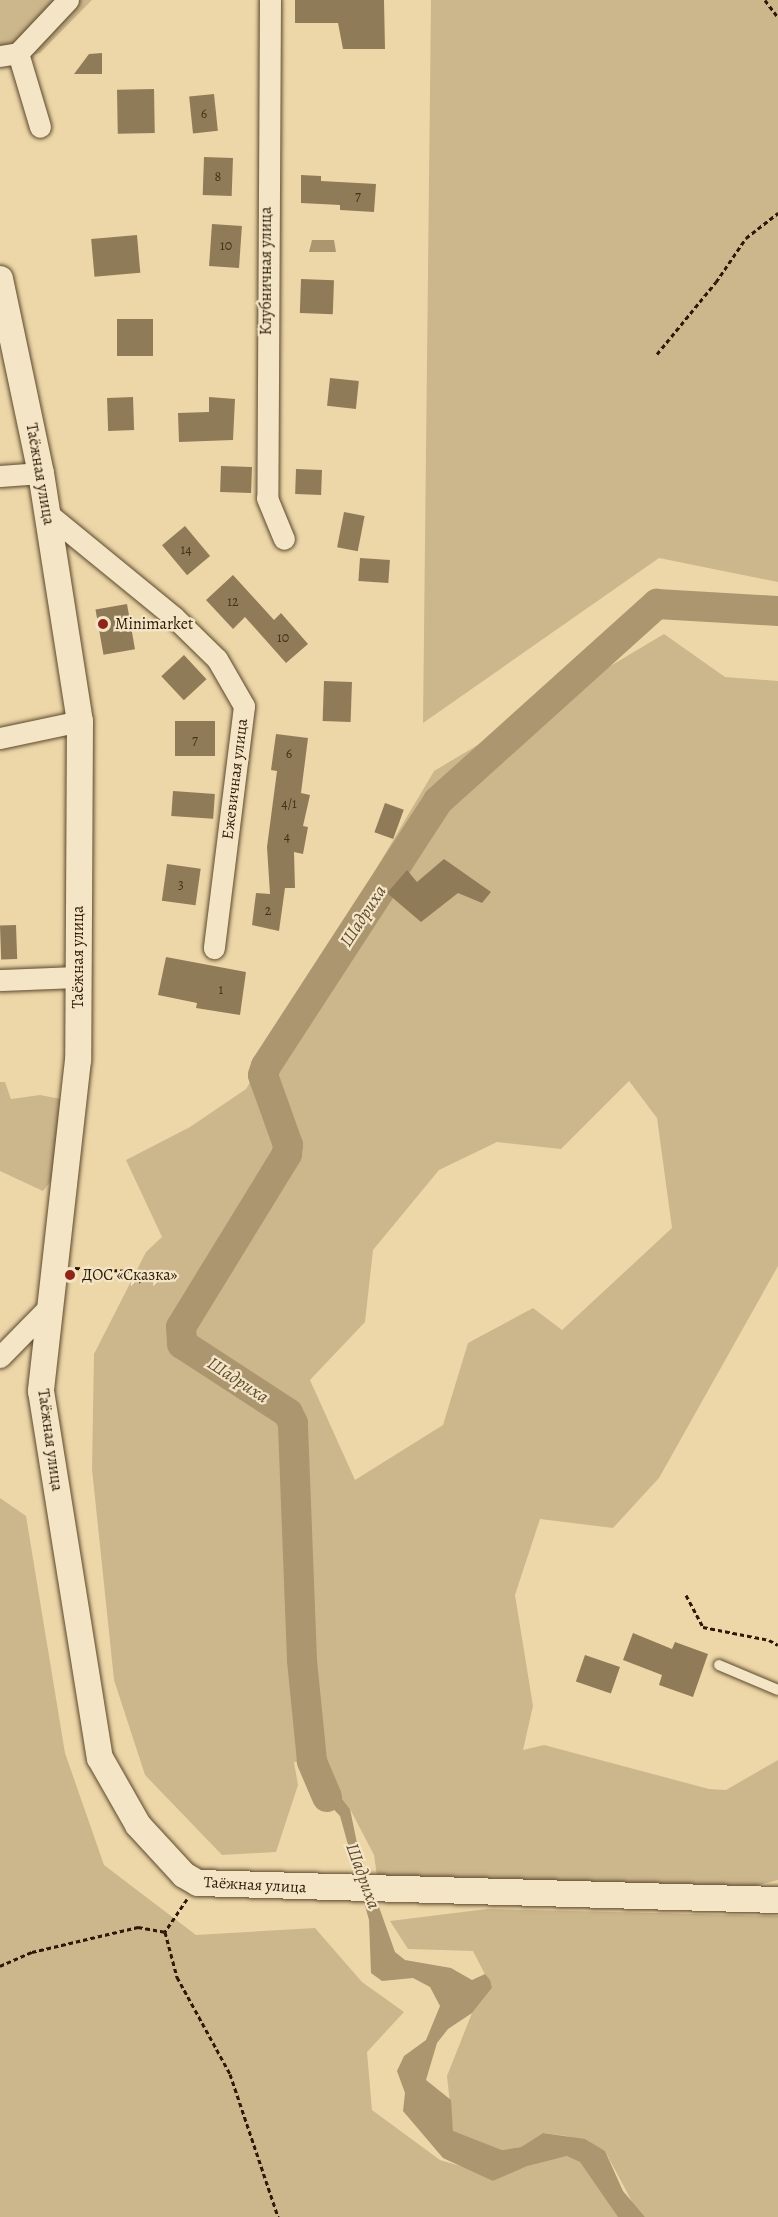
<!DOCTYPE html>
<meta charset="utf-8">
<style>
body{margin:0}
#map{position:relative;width:778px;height:2217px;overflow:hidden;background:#edd7a8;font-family:Alegreya,serif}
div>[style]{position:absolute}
.green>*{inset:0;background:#ccb78c}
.water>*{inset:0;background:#ab9670}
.river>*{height:30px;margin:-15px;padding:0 15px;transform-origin:15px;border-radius:15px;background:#ab9670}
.building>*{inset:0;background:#907b59;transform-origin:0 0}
.path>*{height:3px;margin-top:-1.5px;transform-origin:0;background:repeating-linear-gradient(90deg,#2c1804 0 4.5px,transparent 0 7.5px)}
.roads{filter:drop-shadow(0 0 2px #5c482d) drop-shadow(0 0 2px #5c482d)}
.service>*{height:10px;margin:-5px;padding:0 5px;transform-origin:5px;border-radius:5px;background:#f3e5c6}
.minor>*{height:21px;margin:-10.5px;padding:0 10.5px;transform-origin:10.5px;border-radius:10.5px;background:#f3e5c6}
.tertiary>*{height:26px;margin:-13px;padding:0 13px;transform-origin:13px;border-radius:13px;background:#f3e5c6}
.dots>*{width:16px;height:16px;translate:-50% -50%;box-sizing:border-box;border:3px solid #f3e5c6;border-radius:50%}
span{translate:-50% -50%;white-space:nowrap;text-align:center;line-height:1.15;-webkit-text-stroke:4.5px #f3e5c6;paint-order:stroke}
.number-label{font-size:14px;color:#453119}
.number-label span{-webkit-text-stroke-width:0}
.street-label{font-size:16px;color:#2c1804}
.poi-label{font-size:16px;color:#2c1804}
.left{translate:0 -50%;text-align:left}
.water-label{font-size:18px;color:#5f4a2f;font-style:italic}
</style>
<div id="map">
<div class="green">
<i style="clip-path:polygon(0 0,92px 0,40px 53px,0 64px)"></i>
<i style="clip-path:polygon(431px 0,778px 0,778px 582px,659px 558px,423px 723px)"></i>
<i style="clip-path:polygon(evenodd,664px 634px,725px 677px,778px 681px,778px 1266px,659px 1478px,613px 1528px,540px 1519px,515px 1595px,533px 1706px,523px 1750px,544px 1745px,709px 1789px,726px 1790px,778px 1760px,778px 1880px,754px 1886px,377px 1876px,374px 1855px,350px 1809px,312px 1761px,294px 1762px,298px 1785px,276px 1852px,222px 1855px,145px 1775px,114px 1680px,92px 1469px,94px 1354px,146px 1252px,162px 1237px,126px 1160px,190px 1127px,246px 1089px,434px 771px,664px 634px,629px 1081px,657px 1118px,672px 1228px,562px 1330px,533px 1308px,468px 1343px,443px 1425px,355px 1480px,310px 1380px,365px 1322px,373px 1250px,439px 1170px,497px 1142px,561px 1149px,629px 1081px)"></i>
<i style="clip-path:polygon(0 1082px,5px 1082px,11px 1099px,40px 1095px,66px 1100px,58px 1172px,43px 1191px,0 1171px)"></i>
<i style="clip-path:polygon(0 1498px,26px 1516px,65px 1753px,104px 1865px,196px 1935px,315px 1928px,362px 1982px,404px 2012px,367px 2052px,372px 2110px,440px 2160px,474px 2170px,493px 2181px,531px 2163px,567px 2156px,581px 2158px,624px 2217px,0 2217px)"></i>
<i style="clip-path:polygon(487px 1909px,778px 1916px,778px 2217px,645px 2217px,638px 2213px,605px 2151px,567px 2136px,543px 2133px,521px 2147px,502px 2150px,453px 2132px,447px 2076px,472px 2013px,492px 1988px,473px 1951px,408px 1949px,390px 1921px)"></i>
</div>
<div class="water">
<i style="clip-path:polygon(312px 240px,334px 240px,336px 252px,309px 252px)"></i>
<i style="clip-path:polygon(312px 1761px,350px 1809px,358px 1848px,395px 1952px,405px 1960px,451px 1968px,472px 1980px,485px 1974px,490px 1980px,492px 1988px,472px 2013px,448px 2029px,437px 2043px,426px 2080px,451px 2100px,453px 2131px,502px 2150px,521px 2147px,543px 2133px,585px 2139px,605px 2151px,623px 2191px,645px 2217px,618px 2217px,580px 2162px,567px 2156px,527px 2166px,493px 2181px,443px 2158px,403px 2111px,405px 2093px,397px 2071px,404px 2056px,426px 2040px,440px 2006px,430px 1987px,413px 1978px,382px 1981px,371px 1973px,369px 1920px,340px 1816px,320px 1795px)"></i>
</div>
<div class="river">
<i style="left:327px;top:1797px;width:39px;rotate:-113deg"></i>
<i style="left:312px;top:1761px;width:101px;rotate:-95.7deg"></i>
<i style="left:302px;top:1660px;width:237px;rotate:-92.2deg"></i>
<i style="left:293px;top:1423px;width:11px;rotate:-117deg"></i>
<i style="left:288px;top:1413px;width:126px;rotate:-146.9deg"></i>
<i style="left:182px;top:1344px;width:17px;rotate:-93deg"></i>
<i style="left:181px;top:1327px;width:203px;rotate:-58.5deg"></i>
<i style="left:287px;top:1154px;width:9px;rotate:-84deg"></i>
<i style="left:288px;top:1145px;width:74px;rotate:-109.7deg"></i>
<i style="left:263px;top:1075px;width:9px;rotate:-72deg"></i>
<i style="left:266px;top:1066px;width:316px;rotate:-57deg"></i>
<i style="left:438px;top:801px;width:295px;rotate:-42deg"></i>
<i style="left:657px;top:604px;width:121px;rotate:3.3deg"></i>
</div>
<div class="building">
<i style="clip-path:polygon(295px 0,384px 0,385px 49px,343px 49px,338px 23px,295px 23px)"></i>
<i style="clip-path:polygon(102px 53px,102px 74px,74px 74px,89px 54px)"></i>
<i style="left:154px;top:89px;width:44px;height:37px;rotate:89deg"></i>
<i style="left:214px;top:94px;width:37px;height:25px;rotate:84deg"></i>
<i style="left:204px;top:157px;width:29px;height:38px;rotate:2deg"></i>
<i style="clip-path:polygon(301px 175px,321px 176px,321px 181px,376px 184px,374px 212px,340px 210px,340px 205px,301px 203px)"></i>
<i style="left:212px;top:224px;width:30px;height:42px;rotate:4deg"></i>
<i style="left:137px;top:235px;width:38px;height:46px;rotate:85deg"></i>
<i style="left:301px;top:279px;width:33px;height:34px;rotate:2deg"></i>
<i style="left:117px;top:319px;width:36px;height:37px"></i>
<i style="left:330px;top:378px;width:29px;height:28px;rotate:6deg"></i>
<i style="left:133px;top:397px;width:33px;height:26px;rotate:88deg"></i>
<i style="clip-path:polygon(209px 397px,235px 399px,233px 440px,179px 442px,178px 413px,209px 412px)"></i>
<i style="left:221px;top:466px;width:31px;height:26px;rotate:2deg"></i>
<i style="left:296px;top:469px;width:26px;height:25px;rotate:2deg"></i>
<i style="left:344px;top:512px;width:21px;height:36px;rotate:11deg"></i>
<i style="left:185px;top:526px;width:39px;height:30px;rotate:50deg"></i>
<i style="left:360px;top:558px;width:30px;height:23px;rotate:4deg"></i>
<i style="clip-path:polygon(233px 575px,274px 620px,281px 613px,308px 644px,286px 663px,245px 617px,233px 629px,206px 600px)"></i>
<i style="left:127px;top:604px;width:46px;height:32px;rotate:80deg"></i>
<i style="left:184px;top:655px;width:33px;height:31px;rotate:47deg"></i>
<i style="left:324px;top:681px;width:28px;height:40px;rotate:2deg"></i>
<i style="left:175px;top:721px;width:40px;height:35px"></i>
<i style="clip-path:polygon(276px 734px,308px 738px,301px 793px,310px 795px,303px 826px,308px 827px,303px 854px,294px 852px,295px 888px,285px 888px,279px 931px,252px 925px,256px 893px,270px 894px,267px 847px,277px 771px,271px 770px)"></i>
<i style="left:173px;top:791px;width:42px;height:25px;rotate:4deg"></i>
<i style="left:385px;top:803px;width:20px;height:31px;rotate:20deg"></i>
<i style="clip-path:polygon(444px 859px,491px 892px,482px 903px,458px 893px,421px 922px,387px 893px,407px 870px,417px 882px)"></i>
<i style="left:167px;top:864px;width:34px;height:37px;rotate:8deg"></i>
<i style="left:16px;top:925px;width:34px;height:16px;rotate:88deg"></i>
<i style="clip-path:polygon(166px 957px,246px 972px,240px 1015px,196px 1008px,197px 1003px,158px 995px)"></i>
<i style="clip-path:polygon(633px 1633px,672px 1649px,675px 1642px,708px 1654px,693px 1697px,659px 1685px,662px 1675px,623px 1660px)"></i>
<i style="left:585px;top:1655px;width:37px;height:28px;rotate:19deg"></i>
</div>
<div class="path">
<i style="left:765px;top:0;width:21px;rotate:53deg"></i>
<i style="left:657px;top:354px;width:93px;rotate:-50.7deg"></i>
<i style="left:716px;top:282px;width:53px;rotate:-55.7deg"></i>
<i style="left:746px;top:238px;width:41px;rotate:-38deg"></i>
<i style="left:75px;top:1268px;width:54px;rotate:3.2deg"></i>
<i style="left:129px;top:1271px;width:16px;rotate:43deg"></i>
<i style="left:686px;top:1595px;width:36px;rotate:62deg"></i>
<i style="left:703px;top:1627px;width:67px;rotate:11.1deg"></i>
<i style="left:769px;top:1640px;width:10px;rotate:29deg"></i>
<i style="left:187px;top:1899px;width:40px;rotate:124deg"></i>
<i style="left:165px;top:1932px;width:47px;rotate:75.1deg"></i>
<i style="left:177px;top:1977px;width:111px;rotate:61.3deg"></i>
<i style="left:230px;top:2074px;width:151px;rotate:71.4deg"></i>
<i style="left:0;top:1966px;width:35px;rotate:-24deg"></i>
<i style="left:32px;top:1952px;width:109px;rotate:-13.3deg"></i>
<i style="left:138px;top:1927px;width:27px;rotate:10deg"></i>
</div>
<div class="roads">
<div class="service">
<i style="left:719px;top:1665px;width:64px;rotate:23deg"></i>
</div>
<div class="minor">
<i style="left:270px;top:0;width:498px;rotate:90.3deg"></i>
<i style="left:267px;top:498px;width:44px;rotate:67.5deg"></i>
<i style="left:18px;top:53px;width:77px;rotate:73.4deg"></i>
<i style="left:0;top:56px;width:18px;rotate:-9deg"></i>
<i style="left:18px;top:53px;width:73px;rotate:-46.7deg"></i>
<i style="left:0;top:476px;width:41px;rotate:-4.2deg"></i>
<i style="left:48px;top:514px;width:163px;rotate:39.3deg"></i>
<i style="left:174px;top:617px;width:60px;rotate:44.3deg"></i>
<i style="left:217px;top:659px;width:54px;rotate:60.1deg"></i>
<i style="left:244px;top:706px;width:244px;rotate:97.1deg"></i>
<i style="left:0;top:738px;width:82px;rotate:-12deg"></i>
<i style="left:0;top:980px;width:78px;rotate:-2.2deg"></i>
<i style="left:0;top:1357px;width:73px;rotate:-45.6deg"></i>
</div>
<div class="tertiary">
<i style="left:0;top:279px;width:198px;rotate:78.1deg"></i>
<i style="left:41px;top:473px;width:251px;rotate:81.1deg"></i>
<i style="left:80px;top:721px;width:339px;rotate:90.3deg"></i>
<i style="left:78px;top:1060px;width:333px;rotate:96.4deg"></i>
<i style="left:41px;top:1391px;width:372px;rotate:80.9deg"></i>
<i style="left:100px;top:1758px;width:77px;rotate:60.4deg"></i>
<i style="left:138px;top:1825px;width:68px;rotate:47.4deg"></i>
<i style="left:184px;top:1875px;width:16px;rotate:30deg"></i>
<i style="left:198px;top:1883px;width:580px;rotate:1.68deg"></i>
</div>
</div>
<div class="dots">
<i style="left:103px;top:624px;background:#8f2418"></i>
<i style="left:70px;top:1275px;background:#8f2418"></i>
</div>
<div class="number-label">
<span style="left:204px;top:114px">6</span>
<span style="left:218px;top:177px">8</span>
<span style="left:358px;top:197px">7</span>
<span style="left:226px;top:246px">10</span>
<span style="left:186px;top:550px">14</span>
<span style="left:233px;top:602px">12</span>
<span style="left:283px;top:638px">10</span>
<span style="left:195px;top:741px">7</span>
<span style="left:289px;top:754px">6</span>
<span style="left:289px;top:804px">4/1</span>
<span style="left:287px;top:837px">4</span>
<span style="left:181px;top:885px">3</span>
<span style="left:268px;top:911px">2</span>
<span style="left:221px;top:990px">1</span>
</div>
<div class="street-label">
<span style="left:266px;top:271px;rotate:-90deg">Клубничная улица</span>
<span style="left:40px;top:474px;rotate:80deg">Таёжная улица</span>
<span style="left:235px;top:779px;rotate:-83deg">Ежевичная улица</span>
<span style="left:78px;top:957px;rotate:-90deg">Таёжная улица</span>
<span style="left:50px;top:1440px;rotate:82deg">Таёжная улица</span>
<span style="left:255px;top:1885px;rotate:3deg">Таёжная улица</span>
</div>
<div class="poi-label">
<span class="left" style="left:115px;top:624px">Minimarket</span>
<span class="left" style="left:82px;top:1275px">ДОС «Сказка»</span>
</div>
<div class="water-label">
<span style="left:363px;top:916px;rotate:-57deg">Шадриха</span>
<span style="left:238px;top:1380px;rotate:33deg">Шадриха</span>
<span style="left:363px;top:1876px;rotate:70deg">Шадриха</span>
</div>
</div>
